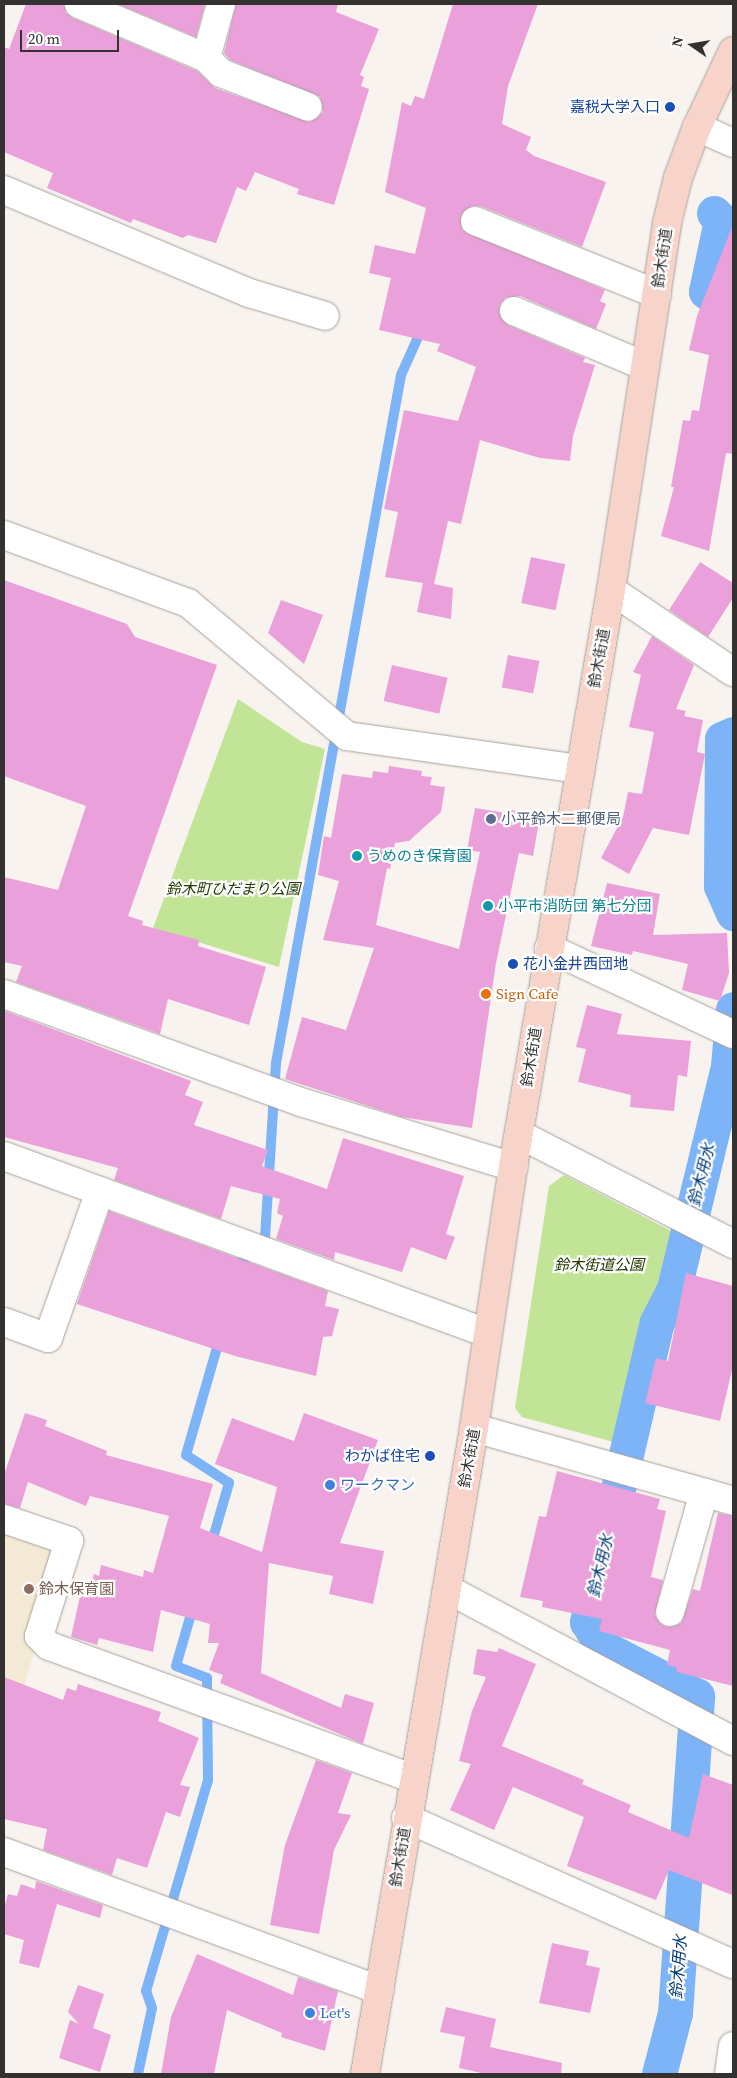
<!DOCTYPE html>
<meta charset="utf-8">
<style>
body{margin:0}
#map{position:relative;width:737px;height:2078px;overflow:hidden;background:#f8f3ee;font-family:"Source Serif 4","Noto Sans JP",serif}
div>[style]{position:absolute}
.education>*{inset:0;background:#f4e9d4}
.green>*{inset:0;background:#c1e497}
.stream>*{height:10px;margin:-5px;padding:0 5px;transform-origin:5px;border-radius:5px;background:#7db3f7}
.canal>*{height:35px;margin:-17.5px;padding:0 17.5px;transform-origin:17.5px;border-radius:17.5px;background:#7db3f7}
.building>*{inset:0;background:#eaa0da;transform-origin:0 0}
.roads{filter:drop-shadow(0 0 1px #a6a19c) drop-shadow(0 0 1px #a6a19c)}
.minor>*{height:28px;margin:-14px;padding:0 14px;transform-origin:14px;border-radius:14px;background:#fff}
.major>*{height:28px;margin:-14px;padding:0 14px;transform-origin:14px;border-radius:14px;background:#f8d3c9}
.dots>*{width:14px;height:14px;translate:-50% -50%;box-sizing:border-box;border:2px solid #fff;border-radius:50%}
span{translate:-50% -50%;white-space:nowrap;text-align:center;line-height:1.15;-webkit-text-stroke:4.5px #fff;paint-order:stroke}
.transit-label{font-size:15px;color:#164399}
.right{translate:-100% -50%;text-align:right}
.left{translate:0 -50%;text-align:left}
.street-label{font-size:15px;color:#343231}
.service-label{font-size:15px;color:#4e5e75}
.culture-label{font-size:15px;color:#0d838f}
.park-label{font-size:15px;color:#243900;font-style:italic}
.food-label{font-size:15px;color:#c56008}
.shop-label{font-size:15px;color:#366cbe}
.education-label{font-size:15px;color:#785e54}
.water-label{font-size:16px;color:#033c77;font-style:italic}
.frame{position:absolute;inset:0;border:5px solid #343231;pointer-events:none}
.north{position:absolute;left:667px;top:20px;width:50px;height:50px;-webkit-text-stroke:4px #fff;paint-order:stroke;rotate:283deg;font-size:14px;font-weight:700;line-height:20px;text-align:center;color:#343231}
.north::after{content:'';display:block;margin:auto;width:18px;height:22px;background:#343231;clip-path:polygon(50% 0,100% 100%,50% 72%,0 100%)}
.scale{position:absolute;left:20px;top:30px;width:99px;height:22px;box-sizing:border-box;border:2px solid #343231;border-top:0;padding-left:6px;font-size:15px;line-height:18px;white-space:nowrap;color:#343231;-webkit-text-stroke:4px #fff;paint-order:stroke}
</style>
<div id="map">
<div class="education">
<i style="clip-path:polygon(4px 1519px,69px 1541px,5px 1746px,4px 1746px)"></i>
</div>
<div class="green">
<i style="clip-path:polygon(238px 699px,302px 742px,325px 749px,279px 967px,153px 928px)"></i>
<i style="clip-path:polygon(564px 1175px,671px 1231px,617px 1443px,522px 1417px,515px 1408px,549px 1186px)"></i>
</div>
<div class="stream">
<i style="left:238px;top:1272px;width:10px;rotate:-73deg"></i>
<i style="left:241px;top:1262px;width:34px;rotate:-45deg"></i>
<i style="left:265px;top:1238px;width:175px;rotate:-86.4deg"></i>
<i style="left:276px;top:1063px;width:699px;rotate:-79.7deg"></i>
<i style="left:401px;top:375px;width:54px;rotate:-65.8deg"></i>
<i style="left:211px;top:1545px;width:65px;rotate:-73.8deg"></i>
<i style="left:229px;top:1483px;width:51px;rotate:-146.9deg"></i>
<i style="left:186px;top:1455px;width:123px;rotate:-73.9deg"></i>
<i style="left:138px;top:2074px;width:67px;rotate:-78deg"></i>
<i style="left:152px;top:2008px;width:18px;rotate:-109deg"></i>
<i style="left:146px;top:1991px;width:220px;rotate:-73.6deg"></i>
<i style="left:208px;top:1780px;width:102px;rotate:-90.6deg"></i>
<i style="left:207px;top:1678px;width:33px;rotate:-159deg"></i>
<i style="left:176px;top:1666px;width:61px;rotate:-73.9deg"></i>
</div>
<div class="canal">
<i style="left:714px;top:213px;width:10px;rotate:45deg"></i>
<i style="left:721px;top:220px;width:73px;rotate:101.9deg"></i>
<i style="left:706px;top:291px;width:35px;rotate:40deg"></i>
<i style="left:733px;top:734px;width:12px;rotate:156deg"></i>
<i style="left:722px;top:739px;width:147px;rotate:90.4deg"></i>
<i style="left:721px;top:886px;width:30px;rotate:66deg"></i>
<i style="left:659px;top:2074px;width:63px;rotate:-75.3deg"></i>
<i style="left:675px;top:2013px;width:318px;rotate:-86deg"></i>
<i style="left:697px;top:1696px;width:105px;rotate:-152.7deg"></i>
<i style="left:604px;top:1648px;width:31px;rotate:-123deg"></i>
<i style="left:587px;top:1622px;width:308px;rotate:-76.9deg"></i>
<i style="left:657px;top:1322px;width:38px;rotate:-63deg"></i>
<i style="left:674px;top:1288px;width:228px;rotate:-76.3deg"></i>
<i style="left:728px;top:1066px;width:57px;rotate:-85deg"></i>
</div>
<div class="building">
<i style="clip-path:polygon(26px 4px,64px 4px,66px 13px,73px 18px,197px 71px,215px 88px,310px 122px,323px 112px,320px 97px,230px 60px,224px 53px,236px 4px,338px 4px,336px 12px,379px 29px,360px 75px,364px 77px,361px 86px,369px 89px,334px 205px,297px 194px,299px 189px,255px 172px,246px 191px,237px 187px,216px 243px,188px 235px,183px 238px,133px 219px,131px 223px,47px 188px,53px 173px,4px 152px,4px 47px,9px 49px)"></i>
<i style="clip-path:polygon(118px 4px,205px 4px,196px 37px)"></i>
<i style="clip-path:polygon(453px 4px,538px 4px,508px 86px,502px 124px,531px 137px,526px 150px,534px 156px,606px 182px,582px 247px,480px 206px,472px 206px,461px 215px,462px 230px,605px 290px,600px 301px,606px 304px,596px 329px,520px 296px,505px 298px,500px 305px,499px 313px,508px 325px,585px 358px,583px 362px,595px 365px,573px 436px,570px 461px,540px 458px,480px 440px,461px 524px,448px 521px,434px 584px,453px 588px,451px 619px,417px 612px,423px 583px,385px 577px,398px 512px,384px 509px,404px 410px,458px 421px,476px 367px,437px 351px,440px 344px,379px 330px,391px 278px,369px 273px,375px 245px,415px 254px,426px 208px,385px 192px,402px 102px,411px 106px,415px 96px,424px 99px)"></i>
<i style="clip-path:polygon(732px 227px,733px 454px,726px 453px,709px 551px,661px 536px,674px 487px,671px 487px,683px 420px,690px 421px,692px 410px,699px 411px,709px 355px,689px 350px,697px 316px)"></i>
<i style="left:531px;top:557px;width:35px;height:47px;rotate:12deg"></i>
<i style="clip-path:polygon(700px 562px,733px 583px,733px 598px,708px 637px,669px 610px)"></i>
<i style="clip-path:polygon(4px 580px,127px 624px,135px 637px,217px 665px,128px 916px,143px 921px,142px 925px,199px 940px,198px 946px,266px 967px,249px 1025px,168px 999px,160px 1034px,16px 982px,22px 966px,4px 962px,4px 877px,58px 890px,86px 806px,4px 776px)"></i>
<i style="clip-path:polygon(281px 600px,323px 615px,304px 664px,268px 633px)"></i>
<i style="clip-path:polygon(652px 636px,694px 665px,676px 709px,686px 711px,684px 716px,703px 720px,697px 752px,705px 754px,689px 835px,653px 828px,629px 874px,601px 858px,623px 817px,628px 792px,642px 794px,654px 732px,629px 727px,641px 675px,633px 672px)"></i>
<i style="left:508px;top:655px;width:32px;height:33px;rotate:11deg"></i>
<i style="left:392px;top:665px;width:57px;height:37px;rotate:13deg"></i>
<i style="clip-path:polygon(389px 766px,422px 771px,421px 776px,432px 777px,430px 785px,445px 787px,441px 812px,409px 841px,395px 843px,390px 869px,387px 868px,376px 925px,459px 949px,480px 852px,467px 850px,475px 808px,506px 813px,507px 809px,540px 816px,533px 856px,519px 853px,496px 963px,472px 1128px,402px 1117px,285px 1079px,302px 1017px,346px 1030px,374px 948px,323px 940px,339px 881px,318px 875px,324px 836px,331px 838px,342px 774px,372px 778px,373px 771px,388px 773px)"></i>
<i style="clip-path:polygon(607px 883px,660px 894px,653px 935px,727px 933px,729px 973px,720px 1001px,682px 990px,688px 964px,633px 951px,632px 955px,591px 946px)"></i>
<i style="clip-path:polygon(587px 1005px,622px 1014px,617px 1034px,691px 1041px,687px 1077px,678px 1075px,674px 1111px,630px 1107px,631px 1095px,578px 1082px,586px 1049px,576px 1047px)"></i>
<i style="clip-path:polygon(5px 1011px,191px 1081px,185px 1095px,203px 1102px,194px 1125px,268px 1150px,262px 1166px,327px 1189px,343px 1138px,464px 1176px,446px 1234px,455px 1237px,446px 1260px,411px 1247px,402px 1272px,335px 1252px,334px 1260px,276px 1239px,283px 1216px,277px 1213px,280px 1199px,231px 1186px,221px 1219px,114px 1180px,118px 1168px,4px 1137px)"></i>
<i style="clip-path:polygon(109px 1211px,328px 1291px,325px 1306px,339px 1309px,332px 1336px,323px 1337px,316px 1376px,235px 1356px,77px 1304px)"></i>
<i style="clip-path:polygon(686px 1273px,733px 1286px,733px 1366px,720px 1421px,645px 1403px,656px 1358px,668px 1361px)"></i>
<i style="clip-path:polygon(25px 1413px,47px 1420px,45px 1426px,107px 1451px,106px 1455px,213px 1484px,200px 1528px,262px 1552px,277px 1487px,215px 1464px,232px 1418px,294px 1441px,304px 1413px,378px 1440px,340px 1543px,384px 1551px,373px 1604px,329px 1594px,333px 1576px,269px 1563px,261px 1673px,341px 1708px,345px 1694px,374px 1703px,363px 1744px,220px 1683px,223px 1675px,209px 1670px,219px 1643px,208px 1643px,210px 1624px,161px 1610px,153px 1652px,99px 1638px,97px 1645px,71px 1637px,83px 1583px,90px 1586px,94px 1574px,99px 1576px,101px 1565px,143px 1577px,144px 1570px,153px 1573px,169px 1516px,90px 1496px,86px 1506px,28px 1482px,20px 1508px,4px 1504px,4px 1475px)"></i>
<i style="clip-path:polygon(557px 1471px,660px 1499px,657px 1509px,666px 1511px,651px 1577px,663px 1580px,655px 1615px,666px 1627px,681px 1623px,693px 1589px,700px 1591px,718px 1513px,733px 1516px,733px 1686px,677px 1672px,676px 1667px,667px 1665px,670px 1650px,599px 1631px,602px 1619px,542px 1607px,543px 1601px,520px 1597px,539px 1516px,546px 1517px)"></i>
<i style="clip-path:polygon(499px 1648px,536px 1664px,502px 1746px,584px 1780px,582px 1784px,631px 1805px,628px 1812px,689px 1838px,703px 1774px,733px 1785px,732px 1895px,669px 1870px,656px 1900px,567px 1866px,584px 1817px,513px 1787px,494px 1830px,450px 1810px,471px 1764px,459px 1761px,472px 1711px,486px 1677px,473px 1674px,477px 1649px,497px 1652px)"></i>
<i style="clip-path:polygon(4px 1677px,63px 1700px,67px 1688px,76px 1691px,78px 1684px,161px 1712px,158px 1721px,199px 1738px,180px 1785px,190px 1787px,180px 1817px,166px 1812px,147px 1868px,117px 1858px,112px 1875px,43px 1850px,47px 1829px,4px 1819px)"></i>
<i style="clip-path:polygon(316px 1760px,352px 1773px,338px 1813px,351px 1815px,334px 1850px,319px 1934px,270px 1925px,285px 1845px)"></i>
<i style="clip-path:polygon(36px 1881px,103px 1905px,100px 1918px,57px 1904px,39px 1968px,19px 1963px,24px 1940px,4px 1934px,4px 1908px,8px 1894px,17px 1896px,21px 1884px,35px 1889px)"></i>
<i style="clip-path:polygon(552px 1943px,589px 1951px,586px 1965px,600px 1968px,590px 2013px,539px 2003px)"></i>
<i style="clip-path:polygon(197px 1954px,293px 1995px,298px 1977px,338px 1991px,325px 2051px,281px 2037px,282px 2033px,227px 2010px,214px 2074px,161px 2074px,171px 2017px)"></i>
<i style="clip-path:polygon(78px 1985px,104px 1994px,93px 2028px,111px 2035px,100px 2072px,59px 2058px,70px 2020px,79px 2024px,68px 2012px)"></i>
<i style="clip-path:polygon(446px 2007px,496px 2019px,490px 2047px,562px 2063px,561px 2074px,486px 2074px,459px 2068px,465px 2037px,440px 2032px)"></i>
</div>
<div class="roads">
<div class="minor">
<i style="left:79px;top:4px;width:138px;rotate:23deg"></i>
<i style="left:206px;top:58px;width:56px;rotate:-74.5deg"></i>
<i style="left:206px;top:58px;width:21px;rotate:45deg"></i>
<i style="left:221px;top:73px;width:93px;rotate:21.3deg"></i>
<i style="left:697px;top:127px;width:39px;rotate:24deg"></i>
<i style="left:4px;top:190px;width:266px;rotate:22.8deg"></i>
<i style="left:249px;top:293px;width:79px;rotate:16.8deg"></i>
<i style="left:475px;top:221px;width:196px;rotate:21.9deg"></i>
<i style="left:514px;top:311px;width:142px;rotate:22.8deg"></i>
<i style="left:4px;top:535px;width:196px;rotate:20.3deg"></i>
<i style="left:188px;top:603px;width:207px;rotate:39.9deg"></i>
<i style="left:347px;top:736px;width:234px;rotate:8.1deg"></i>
<i style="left:611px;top:590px;width:147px;rotate:33.9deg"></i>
<i style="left:549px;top:948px;width:203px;rotate:25.1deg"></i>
<i style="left:4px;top:994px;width:319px;rotate:20deg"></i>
<i style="left:304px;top:1103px;width:219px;rotate:17deg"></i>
<i style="left:519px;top:1134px;width:241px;rotate:27.2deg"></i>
<i style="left:4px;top:1156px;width:514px;rotate:20.13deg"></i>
<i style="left:4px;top:1322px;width:47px;rotate:20deg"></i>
<i style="left:48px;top:1338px;width:156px;rotate:-70.5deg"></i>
<i style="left:474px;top:1428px;width:269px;rotate:15.7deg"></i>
<i style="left:4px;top:1519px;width:69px;rotate:18.7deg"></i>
<i style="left:69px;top:1541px;width:100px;rotate:107.5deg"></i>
<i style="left:39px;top:1636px;width:14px;rotate:45deg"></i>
<i style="left:49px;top:1646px;width:388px;rotate:20deg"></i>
<i style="left:447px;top:1589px;width:324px;rotate:28deg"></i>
<i style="left:670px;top:1612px;width:124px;rotate:-74.1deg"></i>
<i style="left:406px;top:1818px;width:358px;rotate:24.1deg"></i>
<i style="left:4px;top:1852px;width:400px;rotate:20.2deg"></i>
<i style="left:729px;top:2074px;width:28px;rotate:-82deg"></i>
</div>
<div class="major">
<i style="left:365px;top:2074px;width:655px;rotate:-80.42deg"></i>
<i style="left:474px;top:1428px;width:264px;rotate:-81.5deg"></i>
<i style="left:513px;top:1167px;width:585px;rotate:-80.36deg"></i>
<i style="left:611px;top:590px;width:371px;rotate:-81.3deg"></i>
<i style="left:667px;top:223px;width:46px;rotate:-76.3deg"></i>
<i style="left:678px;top:178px;width:54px;rotate:-69.6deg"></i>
<i style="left:697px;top:127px;width:84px;rotate:-64.7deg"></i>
</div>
</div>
<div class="dots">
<i style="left:670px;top:107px;background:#1a4fb4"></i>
<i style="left:491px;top:819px;background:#5c6f8a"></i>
<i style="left:357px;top:856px;background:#0f9aa8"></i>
<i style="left:488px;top:906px;background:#0f9aa8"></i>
<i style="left:513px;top:964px;background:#1a4fb4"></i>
<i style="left:486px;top:994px;background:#e8710a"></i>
<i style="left:430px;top:1456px;background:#1a4fb4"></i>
<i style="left:330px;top:1485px;background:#3f7fe0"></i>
<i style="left:29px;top:1589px;background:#8d6e63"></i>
<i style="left:310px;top:2013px;background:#3f7fe0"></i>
</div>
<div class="transit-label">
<span class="right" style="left:660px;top:107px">嘉税大学入口</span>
<span class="left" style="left:523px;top:964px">花小金井西団地</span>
<span class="right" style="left:420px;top:1456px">わかば住宅</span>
</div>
<div class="street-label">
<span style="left:662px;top:258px;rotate:-82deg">鈴木街道</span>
<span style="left:599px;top:658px;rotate:-80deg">鈴木街道</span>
<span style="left:531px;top:1057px;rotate:-81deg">鈴木街道</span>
<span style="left:469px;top:1458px;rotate:-80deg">鈴木街道</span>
<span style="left:400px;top:1857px;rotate:-81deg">鈴木街道</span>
</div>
<div class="service-label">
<span class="left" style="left:501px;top:819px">小平鈴木二郵便局</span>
</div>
<div class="culture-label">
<span class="left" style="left:367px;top:856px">うめのき保育園</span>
<span class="left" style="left:498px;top:906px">小平市消防団 第七分団</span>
</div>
<div class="park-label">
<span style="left:233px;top:889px">鈴木町ひだまり公園</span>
<span style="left:599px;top:1265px">鈴木街道公園</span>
</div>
<div class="food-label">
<span class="left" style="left:496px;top:994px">Sign Cafe</span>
</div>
<div class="shop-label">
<span class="left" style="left:340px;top:1485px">ワークマン</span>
<span class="left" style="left:320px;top:2013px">Let's</span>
</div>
<div class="education-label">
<span class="left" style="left:39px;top:1589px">鈴木保育園</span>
</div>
<div class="water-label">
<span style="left:701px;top:1175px;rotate:-76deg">鈴木用水</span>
<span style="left:600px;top:1566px;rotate:-77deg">鈴木用水</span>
<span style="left:678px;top:1967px;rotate:-86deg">鈴木用水</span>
</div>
<div class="frame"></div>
<div class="north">N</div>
<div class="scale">20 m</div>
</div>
